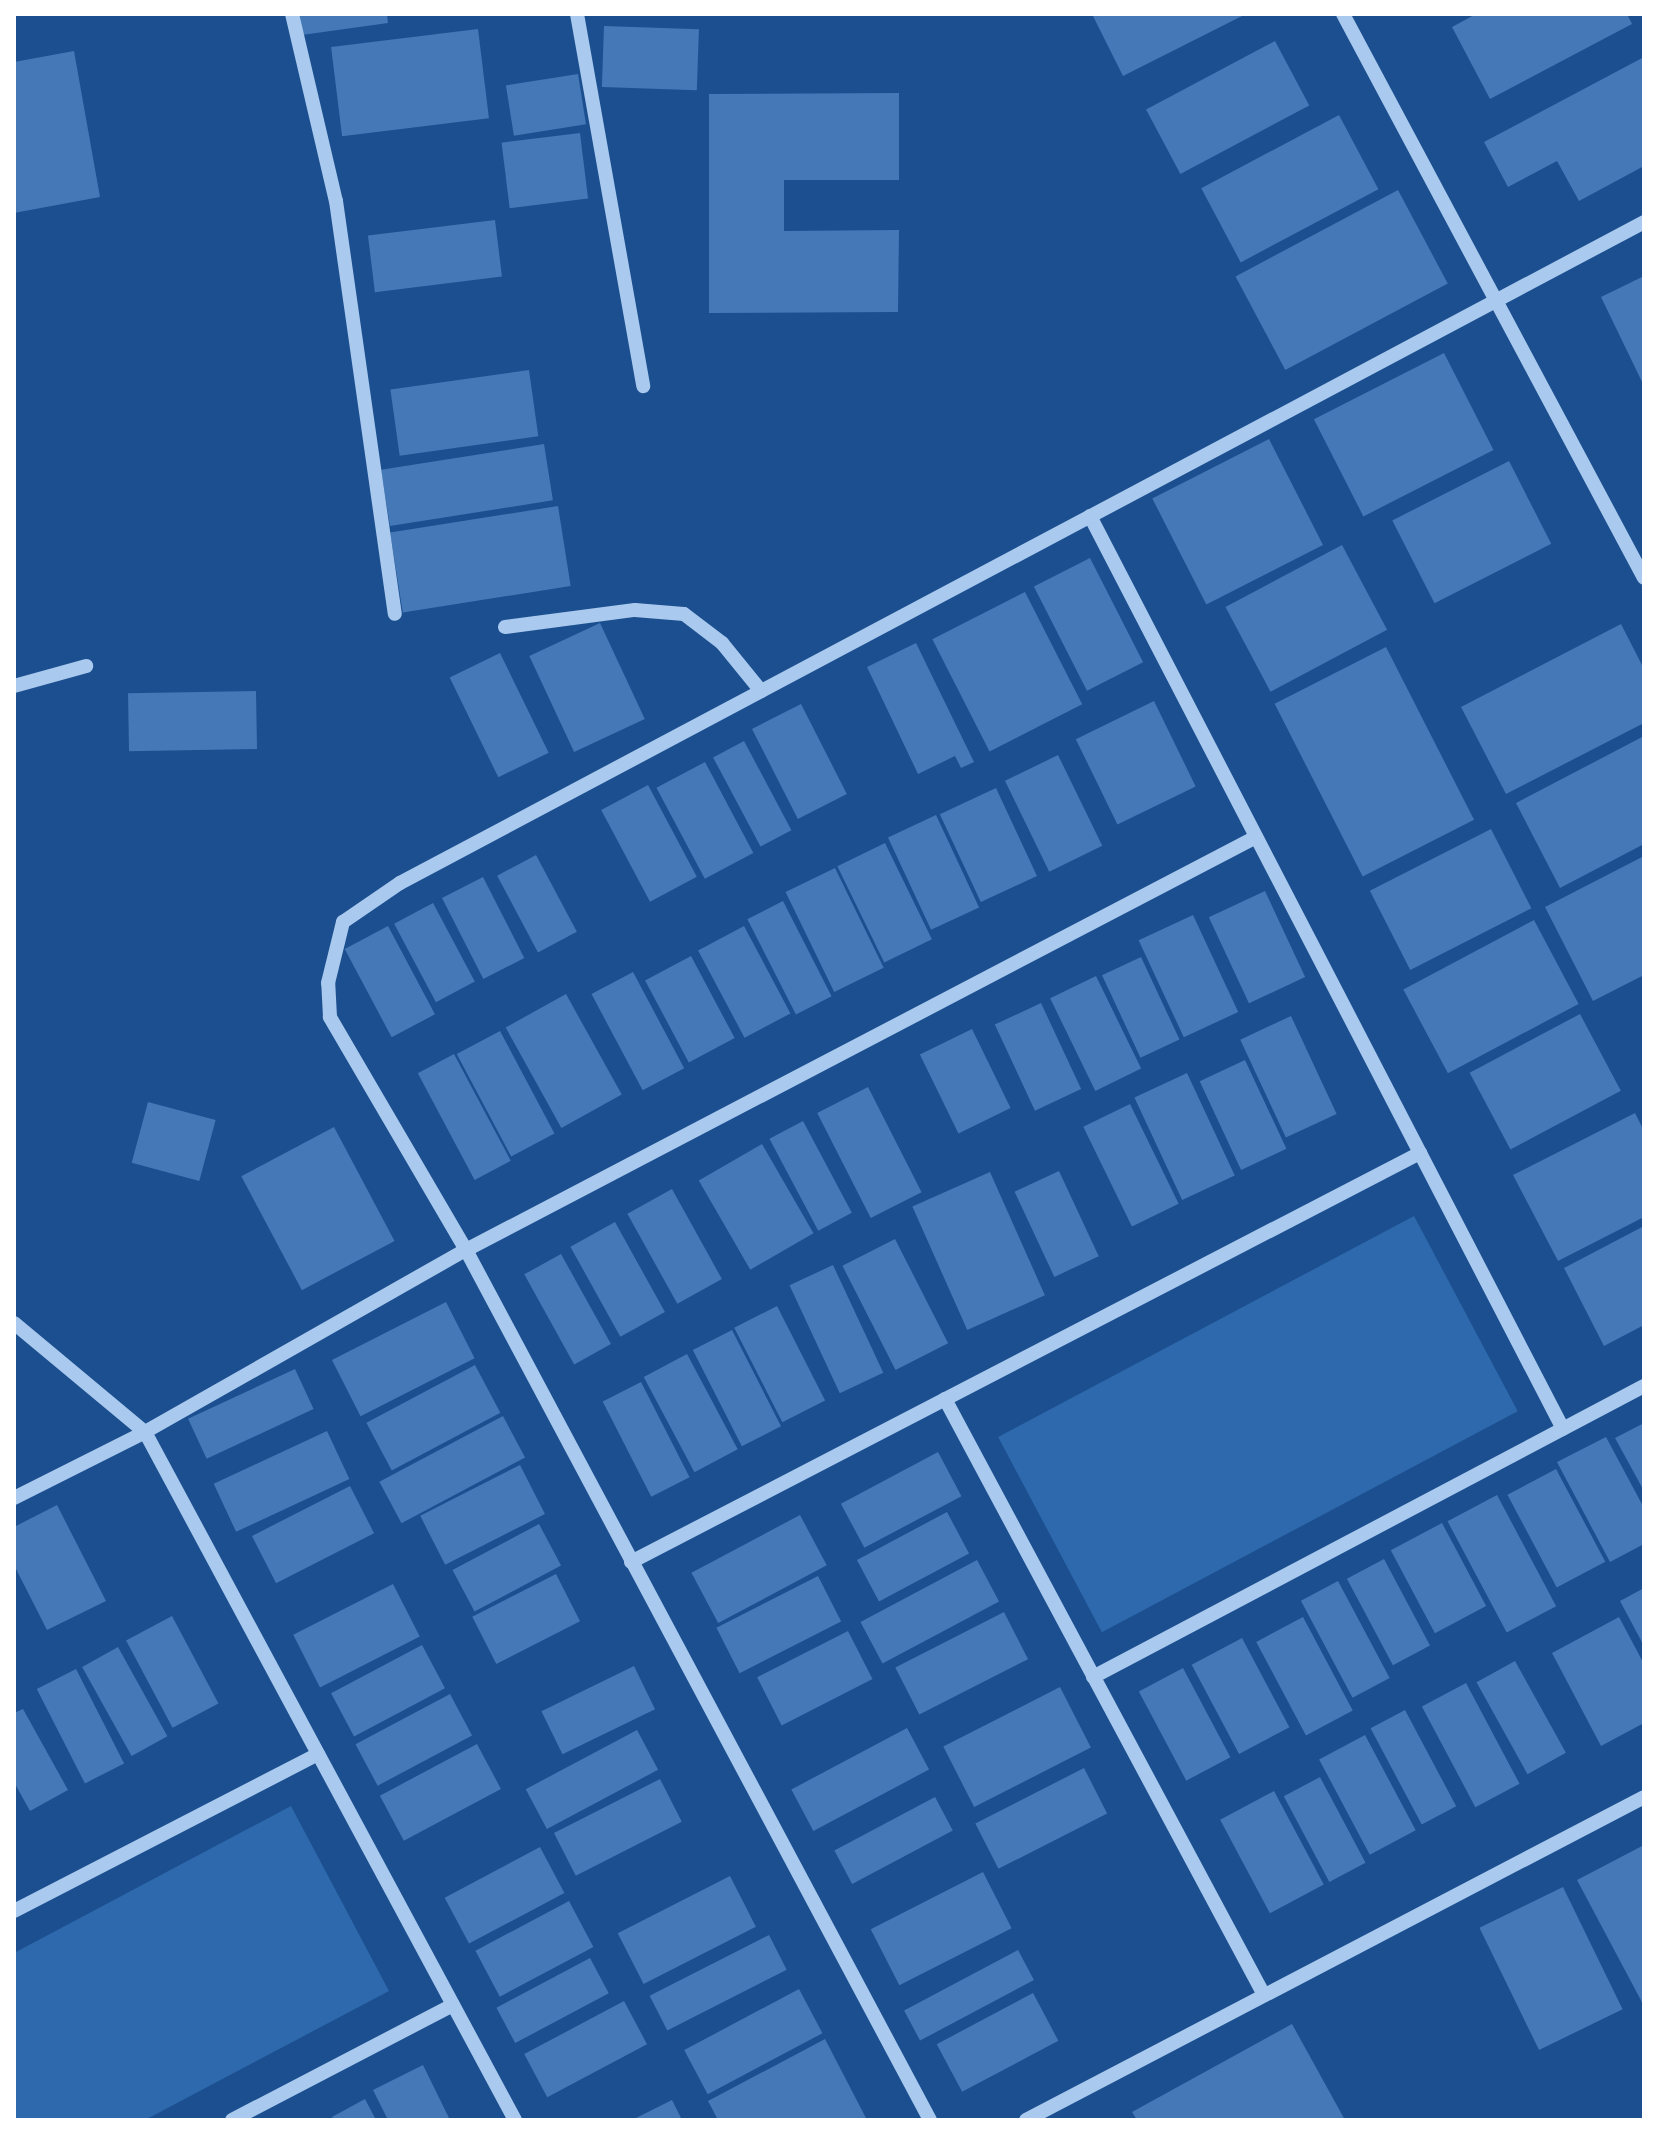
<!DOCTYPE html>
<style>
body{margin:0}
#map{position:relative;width:1658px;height:2134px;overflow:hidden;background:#1b4f8f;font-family:"Work Sans",sans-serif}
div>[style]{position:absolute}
.green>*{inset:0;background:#2e69ad;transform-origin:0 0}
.building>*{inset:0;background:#4478b7;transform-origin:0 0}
.minor>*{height:14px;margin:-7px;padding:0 7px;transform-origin:7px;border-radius:7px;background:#a9c9ee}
span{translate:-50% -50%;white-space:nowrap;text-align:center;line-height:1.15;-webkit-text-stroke:7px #1b4f8f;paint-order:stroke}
.frame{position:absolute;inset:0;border:16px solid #fff;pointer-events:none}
</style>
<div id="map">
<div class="green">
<i style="left:1414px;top:1216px;width:221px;height:471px;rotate:62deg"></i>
<i style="clip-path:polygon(291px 1806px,389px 1991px,145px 2120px,14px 2120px,14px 1953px)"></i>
</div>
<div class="building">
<i style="clip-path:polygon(298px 14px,387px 14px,388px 23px,302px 35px)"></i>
<i style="clip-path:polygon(1092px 14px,1246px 14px,1123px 76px)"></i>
<i style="clip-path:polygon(1476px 14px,1627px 14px,1632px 24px,1490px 99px,1452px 27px)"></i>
<i style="left:604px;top:26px;width:95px;height:61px;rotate:2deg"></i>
<i style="left:478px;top:29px;width:90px;height:148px;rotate:83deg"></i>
<i style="left:1275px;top:41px;width:73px;height:146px;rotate:62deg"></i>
<i style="clip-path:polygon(74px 51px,100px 197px,14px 213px,14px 62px)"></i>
<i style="clip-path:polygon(1644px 57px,1644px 166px,1579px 201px,1557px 161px,1508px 187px,1484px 142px)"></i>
<i style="left:578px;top:74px;width:51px;height:73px;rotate:81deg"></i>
<i style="clip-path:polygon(899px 93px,899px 180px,784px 180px,784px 231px,899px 230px,898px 312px,709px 313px,709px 94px)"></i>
<i style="left:1339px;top:115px;width:84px;height:156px;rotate:62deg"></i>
<i style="left:580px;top:133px;width:66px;height:79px;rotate:83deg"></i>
<i style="left:1398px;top:190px;width:106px;height:184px;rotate:62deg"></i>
<i style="left:495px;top:220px;width:57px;height:128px;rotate:83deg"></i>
<i style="clip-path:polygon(1644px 276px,1644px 386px,1601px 297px)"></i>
<i style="left:1444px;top:353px;width:109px;height:146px;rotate:63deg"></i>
<i style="left:529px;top:370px;width:67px;height:140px;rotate:82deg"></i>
<i style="left:1269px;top:439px;width:119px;height:131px;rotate:63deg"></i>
<i style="left:544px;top:444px;width:57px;height:165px;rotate:81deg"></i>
<i style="left:1509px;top:461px;width:93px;height:131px;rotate:63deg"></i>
<i style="left:558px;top:506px;width:81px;height:170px;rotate:81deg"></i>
<i style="left:1342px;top:545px;width:96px;height:132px;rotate:62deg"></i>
<i style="left:1090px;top:558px;width:117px;height:63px;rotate:63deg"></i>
<i style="left:1025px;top:592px;width:126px;height:104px;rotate:63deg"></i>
<i style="left:600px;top:623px;width:106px;height:78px;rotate:65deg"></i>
<i style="clip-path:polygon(1621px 624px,1644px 669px,1644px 723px,1506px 794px,1461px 707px)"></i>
<i style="clip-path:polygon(916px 643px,974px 762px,961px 768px,955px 756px,918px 774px,867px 667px)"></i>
<i style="left:1386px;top:647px;width:194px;height:125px;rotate:63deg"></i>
<i style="left:500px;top:653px;width:111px;height:56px;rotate:64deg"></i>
<i style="left:256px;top:691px;width:58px;height:128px;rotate:89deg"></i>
<i style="left:1154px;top:701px;width:95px;height:87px;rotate:64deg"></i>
<i style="left:801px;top:704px;width:101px;height:55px;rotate:63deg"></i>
<i style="clip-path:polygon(1644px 736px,1644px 844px,1560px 888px,1516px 803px)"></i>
<i style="left:744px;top:741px;width:101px;height:35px;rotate:62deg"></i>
<i style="left:1058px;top:755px;width:101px;height:59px;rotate:64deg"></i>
<i style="left:705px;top:762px;width:103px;height:55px;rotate:62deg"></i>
<i style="left:648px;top:785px;width:104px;height:53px;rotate:62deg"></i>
<i style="left:996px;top:788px;width:97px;height:62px;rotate:65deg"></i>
<i style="left:936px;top:815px;width:102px;height:53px;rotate:65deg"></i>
<i style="left:1491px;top:829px;width:89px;height:136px;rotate:63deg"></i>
<i style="left:885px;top:843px;width:107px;height:53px;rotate:64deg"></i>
<i style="left:536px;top:855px;width:87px;height:44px;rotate:62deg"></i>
<i style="clip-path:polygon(1644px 856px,1644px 975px,1593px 1001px,1545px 907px)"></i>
<i style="left:835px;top:868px;width:111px;height:55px;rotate:64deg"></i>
<i style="left:483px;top:877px;width:91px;height:46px;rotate:63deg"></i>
<i style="left:1265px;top:891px;width:95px;height:62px;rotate:65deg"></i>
<i style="left:783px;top:901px;width:107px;height:40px;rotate:63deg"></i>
<i style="left:433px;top:903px;width:89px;height:44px;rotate:62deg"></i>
<i style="left:1193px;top:915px;width:107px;height:60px;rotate:65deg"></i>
<i style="left:1534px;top:920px;width:95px;height:148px;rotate:62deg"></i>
<i style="left:388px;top:926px;width:100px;height:49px;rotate:62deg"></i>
<i style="left:744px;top:926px;width:99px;height:52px;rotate:62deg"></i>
<i style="left:691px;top:956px;width:93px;height:52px;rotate:62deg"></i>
<i style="left:1141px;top:957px;width:91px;height:43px;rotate:65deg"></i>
<i style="left:633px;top:972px;width:109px;height:47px;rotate:62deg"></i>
<i style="left:1096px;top:976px;width:103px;height:51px;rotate:64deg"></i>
<i style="left:566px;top:994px;width:115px;height:69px;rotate:61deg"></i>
<i style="left:1041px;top:1003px;width:95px;height:51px;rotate:65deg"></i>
<i style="left:1580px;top:1014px;width:87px;height:125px;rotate:62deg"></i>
<i style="left:1291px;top:1016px;width:108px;height:56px;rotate:65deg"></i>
<i style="left:972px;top:1029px;width:88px;height:58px;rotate:64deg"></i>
<i style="left:500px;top:1031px;width:116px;height:49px;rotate:62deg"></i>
<i style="left:454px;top:1054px;width:121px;height:41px;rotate:62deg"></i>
<i style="left:1245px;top:1060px;width:98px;height:50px;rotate:65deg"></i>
<i style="left:1187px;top:1073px;width:113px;height:58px;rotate:65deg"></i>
<i style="left:868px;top:1087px;width:118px;height:57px;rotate:63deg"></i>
<i style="left:148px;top:1102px;width:70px;height:63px;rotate:15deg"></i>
<i style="left:1130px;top:1104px;width:111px;height:52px;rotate:64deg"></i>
<i style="clip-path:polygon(1635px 1113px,1644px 1131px,1644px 1217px,1558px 1261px,1513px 1175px)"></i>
<i style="left:803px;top:1121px;width:104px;height:38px;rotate:62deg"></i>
<i style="left:334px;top:1127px;width:129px;height:105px;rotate:62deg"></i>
<i style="left:762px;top:1144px;width:103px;height:73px;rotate:60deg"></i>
<i style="left:1059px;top:1171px;width:94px;height:49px;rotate:65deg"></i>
<i style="left:990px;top:1172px;width:135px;height:85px;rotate:66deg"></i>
<i style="left:672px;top:1189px;width:103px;height:51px;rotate:61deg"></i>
<i style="left:615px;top:1222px;width:103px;height:51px;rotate:61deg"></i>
<i style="clip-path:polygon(1644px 1226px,1644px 1325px,1604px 1346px,1564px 1268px)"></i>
<i style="left:895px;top:1239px;width:117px;height:59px;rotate:63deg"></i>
<i style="left:561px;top:1254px;width:103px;height:42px;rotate:61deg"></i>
<i style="left:833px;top:1265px;width:119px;height:48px;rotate:65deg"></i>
<i style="left:446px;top:1302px;width:63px;height:128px;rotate:63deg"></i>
<i style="left:777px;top:1306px;width:106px;height:48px;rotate:63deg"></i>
<i style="left:732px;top:1330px;width:108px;height:44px;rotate:63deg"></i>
<i style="left:687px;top:1354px;width:108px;height:49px;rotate:62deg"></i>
<i style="left:475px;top:1365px;width:54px;height:123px;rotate:62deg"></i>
<i style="left:295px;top:1369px;width:44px;height:118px;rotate:65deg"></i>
<i style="left:641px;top:1382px;width:107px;height:43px;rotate:63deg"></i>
<i style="left:503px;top:1416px;width:47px;height:140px;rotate:62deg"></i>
<i style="clip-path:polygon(1644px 1423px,1644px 1491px,1615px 1438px)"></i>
<i style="left:327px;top:1431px;width:53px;height:125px;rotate:65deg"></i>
<i style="clip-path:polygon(1606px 1437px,1644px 1508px,1644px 1544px,1610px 1562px,1557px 1462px)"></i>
<i style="left:938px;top:1452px;width:50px;height:110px;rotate:62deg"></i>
<i style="left:520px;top:1465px;width:55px;height:112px;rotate:63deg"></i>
<i style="left:1556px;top:1469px;width:105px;height:55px;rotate:62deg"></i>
<i style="left:350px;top:1486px;width:53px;height:110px;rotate:63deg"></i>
<i style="left:1497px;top:1495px;width:126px;height:56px;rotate:62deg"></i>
<i style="clip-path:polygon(57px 1505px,106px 1601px,47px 1630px,14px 1565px,14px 1527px)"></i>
<i style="left:947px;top:1512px;width:47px;height:102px;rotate:62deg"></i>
<i style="left:800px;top:1515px;width:57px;height:123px;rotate:62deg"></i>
<i style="left:1442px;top:1523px;width:94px;height:58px;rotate:62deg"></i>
<i style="left:539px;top:1524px;width:47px;height:98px;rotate:62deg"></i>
<i style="left:1384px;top:1559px;width:98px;height:42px;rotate:62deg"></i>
<i style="left:977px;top:1560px;width:47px;height:132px;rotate:62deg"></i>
<i style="left:556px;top:1574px;width:53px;height:94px;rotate:63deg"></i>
<i style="left:818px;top:1576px;width:51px;height:114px;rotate:63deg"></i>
<i style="left:1338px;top:1581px;width:110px;height:42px;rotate:62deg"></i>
<i style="left:393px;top:1584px;width:59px;height:112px;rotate:63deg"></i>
<i style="clip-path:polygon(1644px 1588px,1644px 1646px,1620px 1601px)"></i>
<i style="left:1004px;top:1612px;width:53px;height:122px;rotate:63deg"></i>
<i style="left:172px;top:1616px;width:99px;height:52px;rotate:62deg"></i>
<i style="left:1303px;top:1617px;width:106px;height:53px;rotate:62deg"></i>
<i style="clip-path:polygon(1619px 1617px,1644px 1664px,1644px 1723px,1601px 1746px,1552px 1653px)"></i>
<i style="left:848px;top:1631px;width:54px;height:102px;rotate:63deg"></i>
<i style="left:1242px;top:1638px;width:101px;height:57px;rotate:62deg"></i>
<i style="left:422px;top:1645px;width:49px;height:103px;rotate:62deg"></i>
<i style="left:118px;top:1647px;width:102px;height:41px;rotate:61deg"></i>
<i style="left:1515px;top:1661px;width:105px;height:44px;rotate:61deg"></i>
<i style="left:634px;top:1666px;width:48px;height:103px;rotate:64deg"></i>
<i style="left:1183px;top:1668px;width:101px;height:50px;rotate:62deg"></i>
<i style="left:76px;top:1669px;width:106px;height:44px;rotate:63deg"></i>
<i style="left:1466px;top:1683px;width:114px;height:50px;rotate:62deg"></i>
<i style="left:1060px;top:1687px;width:68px;height:131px;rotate:63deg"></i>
<i style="left:450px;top:1694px;width:47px;height:107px;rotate:62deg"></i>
<i style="clip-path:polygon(23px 1709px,68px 1790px,30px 1811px,14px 1782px,14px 1713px)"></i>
<i style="left:1405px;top:1710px;width:109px;height:39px;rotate:62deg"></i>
<i style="left:907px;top:1728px;width:47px;height:131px;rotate:62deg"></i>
<i style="left:637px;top:1730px;width:45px;height:126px;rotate:62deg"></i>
<i style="left:1365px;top:1735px;width:108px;height:52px;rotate:62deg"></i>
<i style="left:477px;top:1744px;width:51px;height:110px;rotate:62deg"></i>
<i style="left:1084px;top:1768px;width:51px;height:122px;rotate:63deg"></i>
<i style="left:1320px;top:1777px;width:97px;height:41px;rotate:62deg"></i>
<i style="left:660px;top:1779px;width:48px;height:119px;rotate:63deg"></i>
<i style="left:1274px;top:1791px;width:106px;height:61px;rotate:62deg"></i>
<i style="left:935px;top:1797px;width:38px;height:114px;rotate:62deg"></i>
<i style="clip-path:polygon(1644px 1845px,1644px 2006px,1577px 1880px)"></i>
<i style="left:540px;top:1847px;width:52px;height:108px;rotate:62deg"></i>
<i style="left:983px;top:1872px;width:63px;height:126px;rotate:63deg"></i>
<i style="left:730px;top:1876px;width:57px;height:126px;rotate:63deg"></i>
<i style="left:1563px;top:1887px;width:136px;height:93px;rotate:64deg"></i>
<i style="left:569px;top:1901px;width:52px;height:106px;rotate:62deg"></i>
<i style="left:769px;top:1935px;width:39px;height:134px;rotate:63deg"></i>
<i style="left:1018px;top:1950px;width:34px;height:129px;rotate:62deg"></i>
<i style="left:590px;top:1958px;width:40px;height:106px;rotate:62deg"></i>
<i style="left:799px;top:1989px;width:50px;height:130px;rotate:62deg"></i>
<i style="left:1033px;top:1993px;width:54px;height:109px;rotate:62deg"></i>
<i style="left:624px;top:2001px;width:49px;height:113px;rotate:62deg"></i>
<i style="clip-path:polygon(1292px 2024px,1345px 2120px,1137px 2120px,1132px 2112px)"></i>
<i style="clip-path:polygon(825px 2039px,867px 2120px,718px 2120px,708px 2101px)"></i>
<i style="clip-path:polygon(423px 2065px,450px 2120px,388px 2120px,373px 2090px)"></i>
<i style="clip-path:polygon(365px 2099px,376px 2120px,334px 2120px,332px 2117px)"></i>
<i style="clip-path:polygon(672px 2100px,682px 2120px,632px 2120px)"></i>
</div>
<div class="minor">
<i style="left:292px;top:14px;width:192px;rotate:76.8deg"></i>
<i style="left:336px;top:201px;width:417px;rotate:81.9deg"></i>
<i style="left:577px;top:14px;width:378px;rotate:79.9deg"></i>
<i style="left:1343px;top:14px;width:639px;rotate:61.91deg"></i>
<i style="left:1090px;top:516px;width:1028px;rotate:62.61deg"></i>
<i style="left:505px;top:627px;width:131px;rotate:-7.5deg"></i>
<i style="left:635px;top:610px;width:49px;rotate:4.7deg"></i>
<i style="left:684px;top:614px;width:48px;rotate:37.3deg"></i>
<i style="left:722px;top:643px;width:62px;rotate:50.9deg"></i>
<i style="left:14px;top:686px;width:75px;rotate:-15.5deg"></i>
<i style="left:14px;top:1323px;width:170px;rotate:39.8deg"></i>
<i style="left:145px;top:1432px;width:781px;rotate:61.73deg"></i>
<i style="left:945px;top:1399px;width:676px;rotate:61.84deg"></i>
<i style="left:14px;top:1498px;width:147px;rotate:-26.7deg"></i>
<i style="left:145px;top:1432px;width:369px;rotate:-29.6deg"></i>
<i style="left:466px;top:1250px;width:891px;rotate:-27.6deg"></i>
<i style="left:631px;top:1562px;width:889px;rotate:-27.4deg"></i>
<i style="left:1093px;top:1677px;width:623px;rotate:-27.84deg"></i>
<i style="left:14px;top:1911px;width:342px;rotate:-27.3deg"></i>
<i style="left:232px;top:2120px;width:249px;rotate:-27.5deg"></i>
<i style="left:930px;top:2120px;width:986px;rotate:-118.07deg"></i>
<i style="left:466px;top:1250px;width:270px;rotate:-120.3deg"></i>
<i style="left:330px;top:1017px;width:34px;rotate:-93deg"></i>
<i style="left:328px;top:983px;width:63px;rotate:-76.2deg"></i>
<i style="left:343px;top:922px;width:69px;rotate:-34.4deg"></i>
<i style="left:400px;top:883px;width:1409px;rotate:-27.98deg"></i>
<i style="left:1026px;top:2120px;width:697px;rotate:-27.59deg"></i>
</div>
<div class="frame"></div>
</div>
